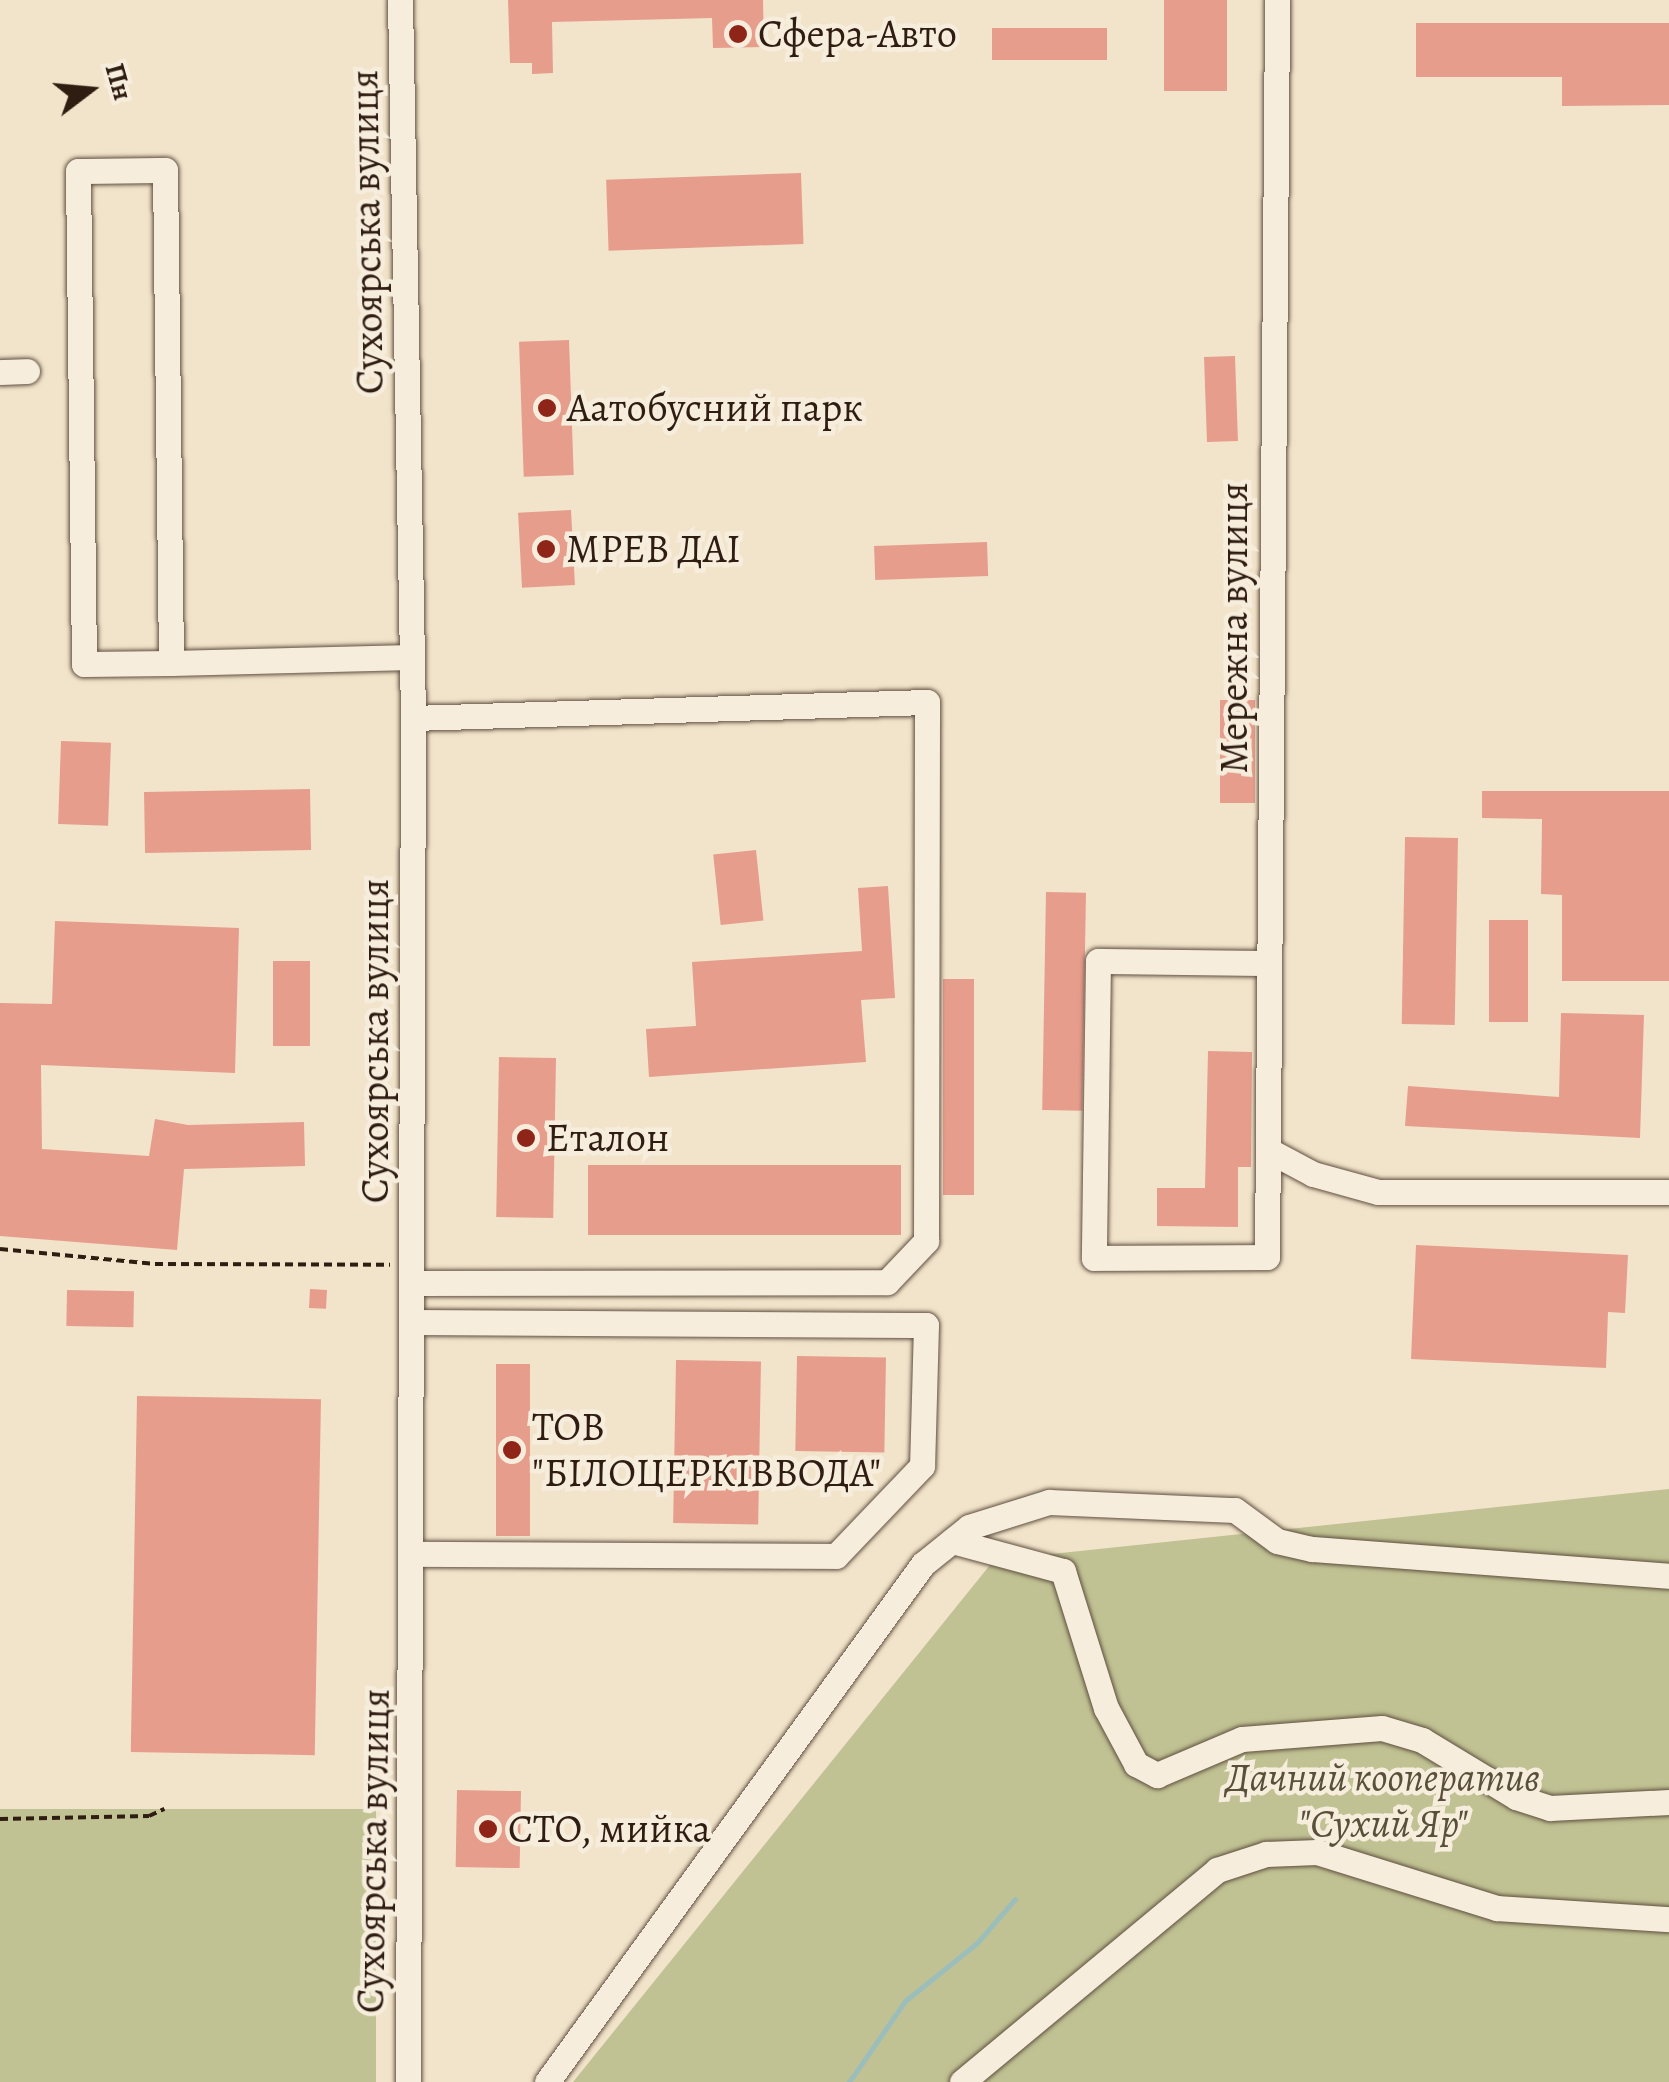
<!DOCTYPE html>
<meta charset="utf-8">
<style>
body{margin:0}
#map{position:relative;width:1669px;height:2082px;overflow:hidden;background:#f2e4ca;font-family:Alegreya,serif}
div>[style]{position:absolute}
.green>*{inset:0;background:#c0c293;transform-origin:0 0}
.stream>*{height:5px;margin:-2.5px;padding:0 2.5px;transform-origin:2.5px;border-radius:2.5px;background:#9cbebb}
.building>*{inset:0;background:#e69d8c;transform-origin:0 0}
.path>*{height:4px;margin-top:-2px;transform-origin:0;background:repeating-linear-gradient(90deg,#2f1d12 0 8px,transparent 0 13px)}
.roads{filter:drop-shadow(0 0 2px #604f40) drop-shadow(0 0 2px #604f40)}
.minor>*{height:25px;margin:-12.5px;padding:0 12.5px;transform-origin:12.5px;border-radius:12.5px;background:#f7eddd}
.dots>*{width:28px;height:28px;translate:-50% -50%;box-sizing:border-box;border:5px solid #f7eddd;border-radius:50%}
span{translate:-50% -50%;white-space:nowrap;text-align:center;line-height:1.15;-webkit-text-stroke:9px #f7eddd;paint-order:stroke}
.poi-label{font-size:40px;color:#2f1d12}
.left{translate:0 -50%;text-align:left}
.street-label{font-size:40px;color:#2f1d12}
.park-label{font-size:40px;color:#5a4f39;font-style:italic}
.north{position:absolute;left:40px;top:40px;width:100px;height:100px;-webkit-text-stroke:8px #f7eddd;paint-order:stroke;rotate:74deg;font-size:28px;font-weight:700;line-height:40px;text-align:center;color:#2f1d12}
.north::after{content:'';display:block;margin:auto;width:35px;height:45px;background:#2f1d12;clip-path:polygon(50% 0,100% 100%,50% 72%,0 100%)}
</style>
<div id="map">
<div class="green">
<i style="clip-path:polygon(1669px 1489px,1669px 2082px,573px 2082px,994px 1560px)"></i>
<i style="left:376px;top:1809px;width:273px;height:376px;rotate:90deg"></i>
</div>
<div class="stream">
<i style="left:849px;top:2082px;width:98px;rotate:-55.3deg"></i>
<i style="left:905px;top:2001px;width:92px;rotate:-38.9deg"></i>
<i style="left:977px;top:1943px;width:58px;rotate:-49.2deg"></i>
</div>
<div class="building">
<i style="clip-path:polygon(508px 0,763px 0,764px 47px,713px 48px,712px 18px,552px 22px,553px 73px,532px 74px,532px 63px,510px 63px)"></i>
<i style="left:1164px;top:0;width:63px;height:91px"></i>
<i style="clip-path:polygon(1416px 23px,1669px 23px,1669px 105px,1562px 106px,1562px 77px,1416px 77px)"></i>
<i style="left:1107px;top:28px;width:32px;height:115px;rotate:90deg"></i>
<i style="left:801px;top:173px;width:71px;height:195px;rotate:88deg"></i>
<i style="left:569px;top:340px;width:135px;height:50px;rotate:88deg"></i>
<i style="left:1235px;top:356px;width:85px;height:31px;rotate:88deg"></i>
<i style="left:571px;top:510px;width:75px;height:53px;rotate:87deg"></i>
<i style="left:987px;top:542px;width:34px;height:113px;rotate:88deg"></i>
<i style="left:1220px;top:700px;width:35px;height:103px"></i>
<i style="left:61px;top:741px;width:50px;height:83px;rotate:2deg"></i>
<i style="left:310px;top:789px;width:61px;height:166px;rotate:89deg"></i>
<i style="clip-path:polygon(1482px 791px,1669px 791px,1669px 981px,1562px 981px,1562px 895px,1541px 894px,1542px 819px,1482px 818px)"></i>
<i style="left:1405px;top:837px;width:53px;height:187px;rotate:1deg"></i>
<i style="left:756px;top:850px;width:71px;height:43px;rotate:84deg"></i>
<i style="clip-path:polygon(888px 886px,895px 998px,861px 1000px,866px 1062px,649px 1077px,646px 1029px,696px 1026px,692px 962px,862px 951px,858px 888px)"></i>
<i style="left:1046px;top:892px;width:40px;height:218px;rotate:1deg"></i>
<i style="left:1489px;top:920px;width:39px;height:102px"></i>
<i style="clip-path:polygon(55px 921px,239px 928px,235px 1073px,41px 1065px,42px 1149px,149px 1156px,155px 1119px,188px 1125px,304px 1122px,305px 1166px,184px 1169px,177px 1250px,0 1236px,0 1003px,52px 1004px)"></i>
<i style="left:310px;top:961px;width:85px;height:37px;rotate:90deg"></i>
<i style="left:943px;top:979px;width:31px;height:216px"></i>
<i style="clip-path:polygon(1561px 1013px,1644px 1015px,1640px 1138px,1405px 1126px,1408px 1086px,1559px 1097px)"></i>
<i style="clip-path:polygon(1208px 1051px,1252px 1052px,1251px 1167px,1238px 1167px,1238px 1227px,1157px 1226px,1157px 1188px,1205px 1188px)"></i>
<i style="left:499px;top:1057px;width:57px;height:160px;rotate:1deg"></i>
<i style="left:588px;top:1165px;width:313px;height:70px"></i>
<i style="clip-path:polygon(1416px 1245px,1628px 1255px,1625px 1313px,1608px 1312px,1606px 1368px,1411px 1359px)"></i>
<i style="left:310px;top:1289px;width:17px;height:19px;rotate:3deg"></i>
<i style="left:67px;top:1290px;width:67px;height:36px;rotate:1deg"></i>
<i style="left:797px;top:1356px;width:89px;height:95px;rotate:1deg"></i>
<i style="left:676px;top:1360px;width:85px;height:163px;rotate:1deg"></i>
<i style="left:496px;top:1364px;width:34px;height:172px"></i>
<i style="left:137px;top:1396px;width:184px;height:356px;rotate:1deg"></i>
<i style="left:457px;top:1790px;width:64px;height:77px;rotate:1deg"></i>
</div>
<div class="path">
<i style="left:0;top:1249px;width:156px;rotate:5.5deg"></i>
<i style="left:155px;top:1264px;width:235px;rotate:0.2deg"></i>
<i style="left:0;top:1819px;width:149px;rotate:-1.2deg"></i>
<i style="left:149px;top:1816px;width:17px;rotate:-25deg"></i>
</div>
<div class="roads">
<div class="minor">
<i style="left:400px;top:0;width:718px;rotate:88.96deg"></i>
<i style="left:413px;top:718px;width:1364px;rotate:90.21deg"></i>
<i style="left:165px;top:170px;width:493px;rotate:89.3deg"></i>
<i style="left:171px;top:663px;width:87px;rotate:179.3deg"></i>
<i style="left:84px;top:664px;width:493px;rotate:-90.7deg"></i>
<i style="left:78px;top:171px;width:87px;rotate:-0.7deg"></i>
<i style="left:0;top:372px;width:27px;rotate:-2deg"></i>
<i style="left:171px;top:663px;width:241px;rotate:-1.4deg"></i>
<i style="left:1269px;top:963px;width:171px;rotate:-179.3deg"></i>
<i style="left:1098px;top:961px;width:297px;rotate:90.8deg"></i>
<i style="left:1094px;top:1258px;width:173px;rotate:-0.3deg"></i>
<i style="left:1267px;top:1257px;width:1257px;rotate:-89.54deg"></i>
<i style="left:1268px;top:1150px;width:51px;rotate:28.1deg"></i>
<i style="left:1313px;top:1174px;width:67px;rotate:15.5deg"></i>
<i style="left:1378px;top:1192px;width:291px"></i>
<i style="left:412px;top:1283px;width:475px;rotate:-0.1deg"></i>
<i style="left:887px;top:1282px;width:57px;rotate:-46.4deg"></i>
<i style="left:926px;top:1241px;width:539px;rotate:-89.89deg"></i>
<i style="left:927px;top:702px;width:514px;rotate:178.22deg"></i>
<i style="left:413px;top:1322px;width:513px;rotate:0.34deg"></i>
<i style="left:926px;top:1325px;width:141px;rotate:91.6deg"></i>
<i style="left:922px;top:1466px;width:124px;rotate:133.7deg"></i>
<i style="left:836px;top:1556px;width:422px;rotate:-179.7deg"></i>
<i style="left:952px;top:1541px;width:115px;rotate:15.1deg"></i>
<i style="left:1063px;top:1571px;width:144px;rotate:72.6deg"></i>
<i style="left:1106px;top:1708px;width:64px;rotate:61.8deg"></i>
<i style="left:1136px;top:1764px;width:24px;rotate:28deg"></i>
<i style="left:1157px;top:1775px;width:92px;rotate:-23deg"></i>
<i style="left:1242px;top:1739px;width:140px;rotate:-4.5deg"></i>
<i style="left:1382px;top:1728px;width:42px;rotate:16.7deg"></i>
<i style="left:1422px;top:1740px;width:110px;rotate:31.2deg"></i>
<i style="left:1516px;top:1797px;width:36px;rotate:18deg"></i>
<i style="left:1550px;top:1808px;width:119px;rotate:-2.9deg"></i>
<i style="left:547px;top:2082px;width:640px;rotate:-54.03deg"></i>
<i style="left:923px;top:1564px;width:59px;rotate:-38.8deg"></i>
<i style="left:969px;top:1527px;width:84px;rotate:-17.4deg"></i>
<i style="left:1049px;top:1502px;width:186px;rotate:2.5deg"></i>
<i style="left:1235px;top:1510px;width:52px;rotate:36.4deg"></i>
<i style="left:1277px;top:1541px;width:36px;rotate:13deg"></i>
<i style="left:1312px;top:1549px;width:358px;rotate:4.3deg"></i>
<i style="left:962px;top:2082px;width:332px;rotate:-39.7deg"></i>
<i style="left:1217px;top:1870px;width:52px;rotate:-18.1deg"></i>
<i style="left:1266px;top:1854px;width:51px;rotate:-2.2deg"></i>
<i style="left:1317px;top:1852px;width:189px;rotate:17.3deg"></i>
<i style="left:1497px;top:1908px;width:172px;rotate:3.7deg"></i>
</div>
</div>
<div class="dots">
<i style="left:738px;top:34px;background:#8f2418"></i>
<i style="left:547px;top:408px;background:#8f2418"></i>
<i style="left:546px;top:549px;background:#8f2418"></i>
<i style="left:526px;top:1138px;background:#8f2418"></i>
<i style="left:512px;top:1450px;background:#8f2418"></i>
<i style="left:488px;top:1829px;background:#8f2418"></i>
</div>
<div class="poi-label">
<span class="left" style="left:758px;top:34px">Сфера-Авто</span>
<span class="left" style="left:567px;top:408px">Аатобусний парк</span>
<span class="left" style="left:566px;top:549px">МРЕВ ДАІ</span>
<span class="left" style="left:546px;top:1138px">Еталон</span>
<span class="left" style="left:532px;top:1450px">ТОВ<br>"БІЛОЦЕРКІВВОДА"</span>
<span class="left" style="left:508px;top:1829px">СТО, мийка</span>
</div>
<div class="street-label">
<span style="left:367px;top:232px;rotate:-91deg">Сухоярська вулиця</span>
<span style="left:1234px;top:628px;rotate:-90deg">Мережна вулиця</span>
<span style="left:375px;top:1041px;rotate:-90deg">Сухоярська вулиця</span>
<span style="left:373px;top:1851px;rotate:-89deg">Сухоярська вулиця</span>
</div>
<div class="park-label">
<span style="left:1383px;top:1801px">Дачний кооператив<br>"Сухий Яр"</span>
</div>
<div class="north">Пн</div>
</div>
